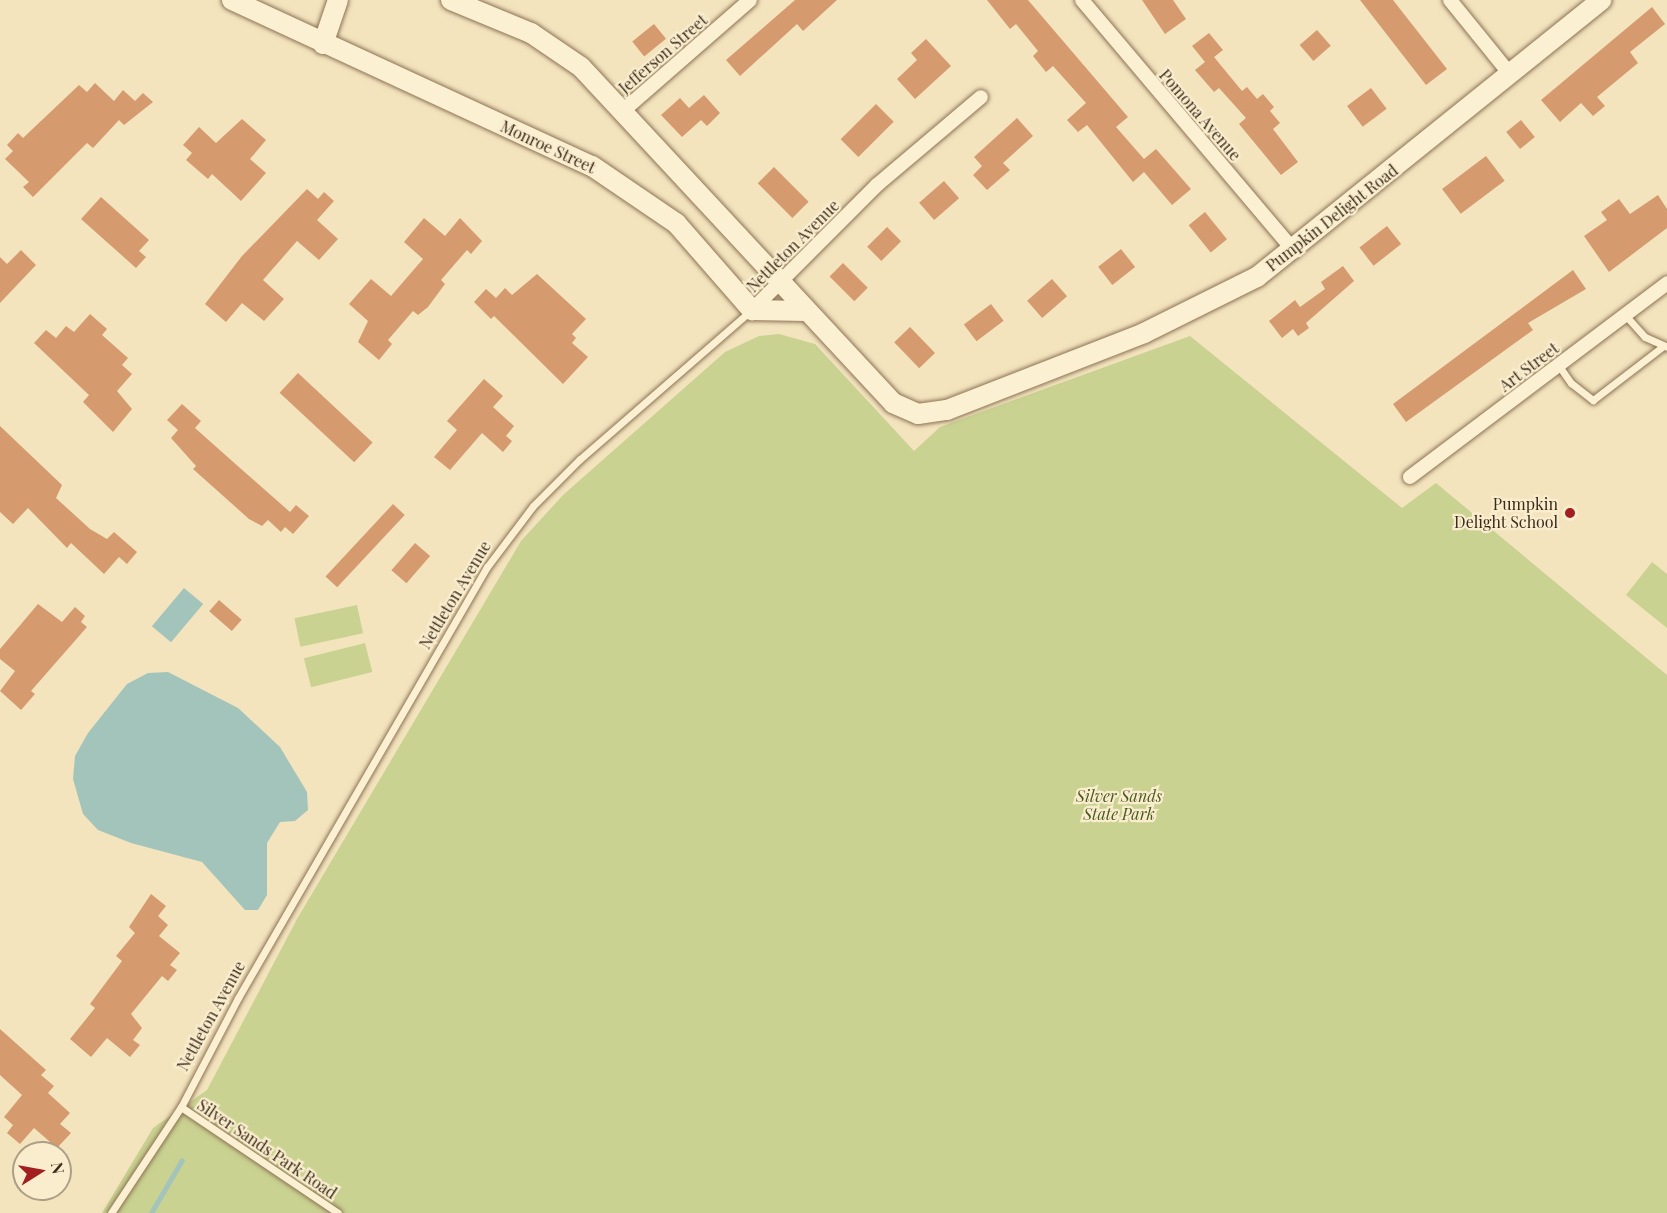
<!DOCTYPE html>
<style>
body{margin:0}
#map{position:relative;width:1667px;height:1213px;overflow:hidden;background:#f3e4be;font-family:"Playfair Display",serif}
div>[style]{position:absolute}
.green>*{inset:0;background:#c9d291;transform-origin:0 0}
.water>*{inset:0;background:#a2c4ba;transform-origin:0 0}
.stream>*{height:5px;margin:-2.5px;padding:0 2.5px;transform-origin:2.5px;border-radius:2.5px;background:#a2c4ba}
.building>*{inset:0;background:#d59b6f;transform-origin:0 0}
.roads{filter:drop-shadow(0 0 2px #8d7355) drop-shadow(0 0 2px #8d7355)}
.lane>*{height:7px;margin:-3.5px;padding:0 3.5px;transform-origin:3.5px;border-radius:3.5px;background:#fcf0d2}
.street>*{height:14px;margin:-7px;padding:0 7px;transform-origin:7px;border-radius:7px;background:#fcf0d2}
.secondary>*{height:20px;margin:-10px;padding:0 10px;transform-origin:10px;border-radius:10px;background:#fcf0d2}
.dots>*{width:16px;height:16px;translate:-50% -50%;box-sizing:border-box;border:3px solid #f9edce;border-radius:50%}
span{translate:-50% -50%;white-space:nowrap;text-align:center;line-height:1.15;-webkit-text-stroke:4.5px #f9edce;paint-order:stroke}
.street-label{font-size:16px;color:#3b2b1b}
.poi-label{font-size:16px;color:#3b2b1b}
.right{translate:-100% -50%;text-align:right}
.park-label{font-size:16px;color:#4a5a1f;font-style:italic}
.north{position:absolute;left:12px;top:1141px;width:60px;height:60px;box-sizing:border-box;background:#f9edce;border:2px solid #ad9f86;border-radius:50%;rotate:79deg;font-size:16px;font-weight:700;line-height:24px;text-align:center;color:#3b2b1b}
.north::after{content:'';display:block;margin:auto;width:21px;height:27px;background:#a31e1e;clip-path:polygon(50% 0,100% 100%,50% 72%,0 100%)}
</style>
<div id="map">
<div class="green">
<i style="clip-path:polygon(779px 334px,815px 344px,914px 451px,940px 427px,1190px 336px,1402px 508px,1436px 483px,1667px 675px,1667px 1213px,102px 1213px,153px 1128px,207px 1090px,297px 919px,521px 541px,563px 495px,725px 352px,759px 336px)"></i>
<i style="clip-path:polygon(1652px 562px,1667px 574px,1667px 628px,1626px 595px)"></i>
<i style="left:357px;top:605px;width:29px;height:64px;rotate:78deg"></i>
<i style="left:365px;top:643px;width:30px;height:63px;rotate:76deg"></i>
</div>
<div class="water">
<i style="left:184px;top:588px;width:25px;height:50px;rotate:40deg"></i>
<i style="clip-path:polygon(168px 672px,238px 708px,280px 747px,307px 792px,308px 810px,295px 821px,280px 822px,267px 843px,267px 895px,258px 910px,245px 910px,202px 862px,131px 843px,98px 830px,83px 814px,73px 779px,75px 756px,88px 733px,127px 684px,148px 673px)"></i>
</div>
<div class="stream">
<i style="left:151px;top:1213px;width:61px;rotate:-59.7deg"></i>
</div>
<div class="building">
<i style="clip-path:polygon(795px 0,837px 0,803px 31px,797px 24px,740px 76px,726px 60px)"></i>
<i style="clip-path:polygon(987px 0,1028px 0,1128px 117px,1116px 127px,1144px 159px,1156px 149px,1191px 189px,1172px 205px,1144px 172px,1133px 182px,1087px 125px,1078px 132px,1067px 120px,1086px 103px,1053px 66px,1046px 72px,1033px 56px,1038px 51px,1016px 24px,1010px 29px)"></i>
<i style="clip-path:polygon(1142px 0,1173px 0,1186px 19px,1165px 34px)"></i>
<i style="clip-path:polygon(1360px 0,1393px 0,1447px 69px,1426px 85px)"></i>
<i style="clip-path:polygon(1652px 7px,1665px 24px,1630px 52px,1638px 63px,1597px 97px,1605px 106px,1593px 116px,1581px 103px,1560px 122px,1541px 100px)"></i>
<i style="left:654px;top:24px;width:19px;height:28px;rotate:51deg"></i>
<i style="left:1317px;top:30px;width:21px;height:23px;rotate:49deg"></i>
<i style="clip-path:polygon(1209px 33px,1223px 50px,1214px 57px,1242px 91px,1247px 87px,1257px 99px,1263px 94px,1274px 107px,1270px 111px,1280px 123px,1273px 129px,1298px 162px,1281px 175px,1239px 124px,1246px 118px,1219px 88px,1214px 92px,1195px 70px,1205px 62px,1192px 46px)"></i>
<i style="clip-path:polygon(926px 39px,951px 66px,915px 99px,897px 79px,917px 60px,911px 53px)"></i>
<i style="clip-path:polygon(95px 83px,114px 101px,123px 90px,135px 101px,143px 93px,153px 102px,124px 125px,119px 120px,93px 148px,87px 143px,33px 197px,23px 187px,29px 182px,5px 159px,13px 151px,7px 145px,18px 133px,23px 138px,79px 85px,87px 92px)"></i>
<i style="left:1371px;top:88px;width:26px;height:30px;rotate:53deg"></i>
<i style="clip-path:polygon(704px 95px,720px 113px,707px 126px,701px 120px,682px 137px,661px 115px,680px 98px,689px 108px)"></i>
<i style="left:876px;top:104px;width:25px;height:50px;rotate:45deg"></i>
<i style="clip-path:polygon(1017px 118px,1033px 136px,1003px 163px,1010px 170px,987px 190px,973px 175px,982px 166px,974px 157px)"></i>
<i style="clip-path:polygon(242px 119px,266px 140px,250px 159px,266px 173px,241px 201px,212px 174px,208px 179px,186px 160px,192px 153px,183px 145px,199px 127px,216px 143px)"></i>
<i style="left:1521px;top:120px;width:22px;height:19px;rotate:51deg"></i>
<i style="left:1486px;top:156px;width:31px;height:55px;rotate:53deg"></i>
<i style="left:774px;top:167px;width:49px;height:23px;rotate:45deg"></i>
<i style="left:944px;top:181px;width:23px;height:33px;rotate:49deg"></i>
<i style="clip-path:polygon(307px 189px,318px 199px,324px 192px,334px 201px,317px 220px,338px 239px,319px 260px,297px 241px,263px 280px,284px 299px,264px 321px,242px 303px,226px 322px,205px 304px,242px 256px)"></i>
<i style="clip-path:polygon(1658px 195px,1667px 209px,1667px 228px,1609px 272px,1584px 236px,1607px 220px,1601px 212px,1619px 199px,1630px 214px)"></i>
<i style="clip-path:polygon(101px 197px,149px 240px,139px 251px,146px 257px,136px 268px,81px 219px)"></i>
<i style="left:1205px;top:212px;width:35px;height:21px;rotate:51deg"></i>
<i style="clip-path:polygon(424px 218px,445px 236px,460px 218px,482px 241px,471px 254px,467px 250px,441px 280px,445px 284px,428px 307px,418px 315px,413px 311px,388px 340px,392px 344px,379px 360px,358px 342px,368px 321px,349px 304px,371px 279px,391px 296px,423px 259px,404px 242px)"></i>
<i style="left:1387px;top:226px;width:23px;height:35px;rotate:52deg"></i>
<i style="left:887px;top:227px;width:20px;height:28px;rotate:45deg"></i>
<i style="left:1121px;top:249px;width:23px;height:29px;rotate:52deg"></i>
<i style="clip-path:polygon(21px 250px,36px 265px,0 303px,0 257px,7px 264px)"></i>
<i style="left:843px;top:263px;width:35px;height:19px;rotate:45deg"></i>
<i style="clip-path:polygon(1343px 266px,1354px 281px,1306px 323px,1309px 328px,1298px 336px,1293px 329px,1282px 338px,1269px 321px,1295px 300px,1300px 307px,1325px 289px,1321px 282px)"></i>
<i style="clip-path:polygon(1573px 270px,1586px 289px,1528px 323px,1533px 330px,1406px 422px,1393px 404px)"></i>
<i style="clip-path:polygon(537px 274px,586px 319px,572px 334px,576px 338px,572px 343px,588px 357px,563px 384px,494px 316px,491px 319px,474px 302px,486px 289px,496px 298px,505px 288px,512px 295px)"></i>
<i style="left:1052px;top:279px;width:23px;height:33px;rotate:49deg"></i>
<i style="left:991px;top:304px;width:21px;height:34px;rotate:53deg"></i>
<i style="clip-path:polygon(90px 314px,107px 329px,102px 335px,128px 358px,122px 365px,132px 374px,117px 391px,132px 409px,113px 432px,83px 402px,89px 395px,34px 343px,46px 330px,56px 338px,66px 326px,74px 332px)"></i>
<i style="left:910px;top:327px;width:36px;height:22px;rotate:46deg"></i>
<i style="left:298px;top:373px;width:102px;height:27px;rotate:43deg"></i>
<i style="clip-path:polygon(484px 379px,503px 396px,493px 407px,514px 426px,506px 436px,512px 441px,503px 452px,482px 433px,450px 470px,434px 457px,457px 430px,447px 421px)"></i>
<i style="clip-path:polygon(182px 404px,201px 421px,195px 428px,240px 468px,290px 512px,296px 505px,309px 516px,293px 534px,285px 527px,281px 532px,268px 520px,262px 526px,249px 519px,193px 469px,196px 466px,171px 438px,178px 430px,167px 420px)"></i>
<i style="clip-path:polygon(0 426px,62px 485px,56px 498px,90px 529px,107px 539px,114px 532px,137px 552px,127px 564px,119px 557px,104px 574px,71px 543px,67px 548px,28px 508px,13px 524px,0 512px)"></i>
<i style="left:393px;top:504px;width:16px;height:99px;rotate:43deg"></i>
<i style="left:415px;top:543px;width:20px;height:36px;rotate:41deg"></i>
<i style="left:219px;top:600px;width:30px;height:15px;rotate:41deg"></i>
<i style="clip-path:polygon(38px 604px,62px 622px,75px 607px,85px 616px,81px 622px,87px 627px,31px 691px,35px 694px,21px 710px,0 691px,15px 671px,0 659px,0 649px)"></i>
<i style="clip-path:polygon(151px 894px,166px 906px,158px 916px,168px 925px,159px 936px,180px 953px,170px 965px,177px 970px,168px 981px,162px 976px,131px 1014px,142px 1028px,133px 1040px,140px 1045px,130px 1057px,107px 1038px,91px 1057px,70px 1039px,95px 1008px,90px 1004px,122px 961px,116px 956px,135px 933px,129px 927px)"></i>
<i style="clip-path:polygon(0 1029px,46px 1070px,41px 1075px,54px 1086px,48px 1093px,70px 1113px,60px 1124px,71px 1133px,57px 1148px,34px 1128px,20px 1144px,7px 1133px,13px 1125px,4px 1117px,22px 1095px,0 1075px)"></i>
</div>
<div class="roads">
<div class="lane">
<i style="left:1626px;top:316px;width:28px;rotate:48deg"></i>
<i style="left:1645px;top:337px;width:24px;rotate:24deg"></i>
<i style="left:1559px;top:366px;width:21px;rotate:55deg"></i>
<i style="left:1571px;top:383px;width:28px;rotate:38deg"></i>
<i style="left:1593px;top:400px;width:87px;rotate:-37.5deg"></i>
<i style="left:181px;top:1107px;width:189px;rotate:34deg"></i>
<i style="left:111px;top:1213px;width:127px;rotate:-56.6deg"></i>
<i style="left:181px;top:1107px;width:123px;rotate:-62.4deg"></i>
<i style="left:238px;top:998px;width:498px;rotate:-60deg"></i>
<i style="left:487px;top:567px;width:76px;rotate:-53deg"></i>
<i style="left:533px;top:506px;width:66px;rotate:-45deg"></i>
<i style="left:580px;top:459px;width:225px;rotate:-41deg"></i>
</div>
<div class="street">
<i style="left:1082px;top:0;width:329px;rotate:49.8deg"></i>
<i style="left:1450px;top:0;width:95px;rotate:51deg"></i>
<i style="left:624px;top:110px;width:167px;rotate:-41.1deg"></i>
<i style="left:752px;top:310px;width:177px;rotate:-45deg"></i>
<i style="left:877px;top:185px;width:136px;rotate:-40.2deg"></i>
<i style="left:1410px;top:477px;width:322px;rotate:-37deg"></i>
</div>
<div class="secondary">
<i style="left:232px;top:0;width:396px;rotate:24.8deg"></i>
<i style="left:592px;top:166px;width:102px;rotate:34.2deg"></i>
<i style="left:676px;top:223px;width:116px;rotate:48.9deg"></i>
<i style="left:752px;top:310px;width:54px;rotate:1.1deg"></i>
<i style="left:451px;top:0;width:87px;rotate:22.4deg"></i>
<i style="left:531px;top:33px;width:60px;rotate:34.2deg"></i>
<i style="left:581px;top:67px;width:459px;rotate:47.1deg"></i>
<i style="left:893px;top:403px;width:27px;rotate:24deg"></i>
<i style="left:918px;top:414px;width:29px;rotate:-8deg"></i>
<i style="left:947px;top:410px;width:212px;rotate:-21.3deg"></i>
<i style="left:1144px;top:333px;width:126px;rotate:-26.4deg"></i>
<i style="left:1257px;top:277px;width:442px;rotate:-38.8deg"></i>
<i style="left:323px;top:44px;width:46px;rotate:-71.2deg"></i>
</div>
</div>
<div class="dots">
<i style="left:1570px;top:513px;background:#a31e1e"></i>
</div>
<div class="street-label">
<span style="left:663px;top:54px;rotate:-41deg">Jefferson Street</span>
<span style="left:1200px;top:115px;rotate:49deg">Pomona Avenue</span>
<span style="left:548px;top:147px;rotate:25deg">Monroe Street</span>
<span style="left:1332px;top:218px;rotate:-38deg">Pumpkin Delight Road</span>
<span style="left:793px;top:246px;rotate:-45deg">Nettleton Avenue</span>
<span style="left:1529px;top:367px;rotate:-37deg">Art Street</span>
<span style="left:455px;top:595px;rotate:-59deg">Nettleton Avenue</span>
<span style="left:211px;top:1016px;rotate:-61deg">Nettleton Avenue</span>
<span style="left:267px;top:1149px;rotate:34deg">Silver Sands Park Road</span>
</div>
<div class="poi-label">
<span class="right" style="left:1558px;top:513px">Pumpkin<br>Delight School</span>
</div>
<div class="park-label">
<span style="left:1119px;top:805px">Silver Sands<br>State Park</span>
</div>
<div class="north">N</div>
</div>
